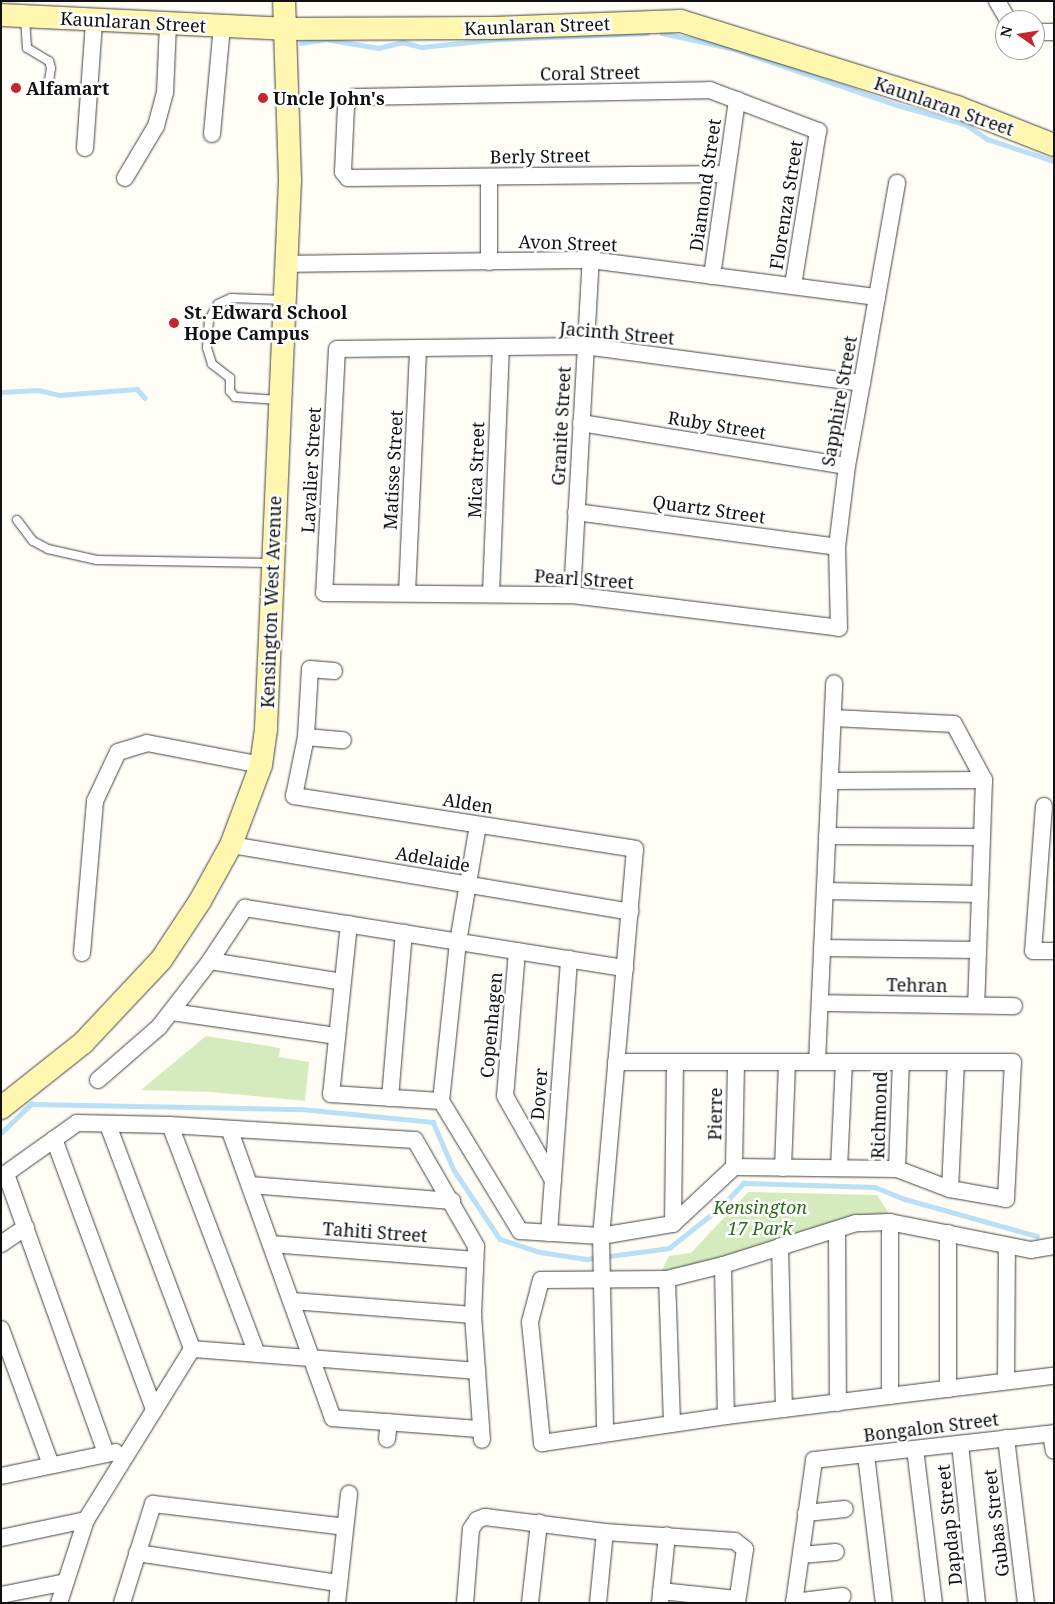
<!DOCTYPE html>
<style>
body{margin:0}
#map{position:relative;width:1055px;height:1604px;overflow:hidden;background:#fffdf5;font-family:"Noto Serif",serif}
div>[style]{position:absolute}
.green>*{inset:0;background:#d5ebbd}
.stream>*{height:4.5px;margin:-2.25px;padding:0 2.25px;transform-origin:2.25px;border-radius:2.25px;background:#b9e0f7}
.roads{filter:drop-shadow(0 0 1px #444) drop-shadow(0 0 1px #444)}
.lane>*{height:8px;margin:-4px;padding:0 4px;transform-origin:4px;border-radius:4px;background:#fff}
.street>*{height:16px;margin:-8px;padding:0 8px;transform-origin:8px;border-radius:8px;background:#fff}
.secondary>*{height:22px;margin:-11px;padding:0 11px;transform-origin:11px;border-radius:11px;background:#fff6b0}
.dots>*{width:14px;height:14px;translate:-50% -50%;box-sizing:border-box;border:2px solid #fff;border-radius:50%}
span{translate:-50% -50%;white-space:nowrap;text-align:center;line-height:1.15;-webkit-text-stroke:5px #fff;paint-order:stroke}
.street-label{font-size:18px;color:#111}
.poi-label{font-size:18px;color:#111;font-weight:700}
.left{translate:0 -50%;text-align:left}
.park-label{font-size:18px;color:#2f6b1f;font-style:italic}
.frame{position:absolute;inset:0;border:2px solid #111;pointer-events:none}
.north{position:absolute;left:995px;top:10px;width:50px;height:50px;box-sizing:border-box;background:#fff;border:1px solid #a0a0a0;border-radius:50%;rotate:283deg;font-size:14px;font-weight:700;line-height:20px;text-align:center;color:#111}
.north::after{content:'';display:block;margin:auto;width:18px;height:22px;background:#c4262e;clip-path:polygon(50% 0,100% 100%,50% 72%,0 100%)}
</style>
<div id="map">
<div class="green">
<i style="clip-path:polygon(206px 1036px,280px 1048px,279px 1057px,309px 1062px,305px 1101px,211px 1092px,141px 1090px)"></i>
<i style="clip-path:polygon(748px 1192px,877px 1195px,892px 1218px,661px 1272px,669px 1256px,691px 1253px)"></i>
</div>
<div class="stream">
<i style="left:662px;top:33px;width:74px;rotate:12.5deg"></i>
<i style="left:734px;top:49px;width:172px;rotate:19deg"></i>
<i style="left:897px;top:105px;width:71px;rotate:15.6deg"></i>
<i style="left:965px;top:124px;width:27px;rotate:34deg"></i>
<i style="left:987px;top:139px;width:71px;rotate:18.2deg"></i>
<i style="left:301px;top:43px;width:24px;rotate:-9deg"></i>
<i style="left:325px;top:39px;width:54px;rotate:9.6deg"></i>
<i style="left:378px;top:48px;width:26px;rotate:-13deg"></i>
<i style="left:403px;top:42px;width:20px;rotate:15deg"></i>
<i style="left:422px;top:47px;width:77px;rotate:-5.9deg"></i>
<i style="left:499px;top:39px;width:148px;rotate:-2.3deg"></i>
<i style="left:1px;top:392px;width:38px;rotate:-3deg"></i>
<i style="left:39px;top:390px;width:21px;rotate:14deg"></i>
<i style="left:59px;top:395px;width:78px;rotate:-4.4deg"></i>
<i style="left:137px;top:389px;width:12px;rotate:48deg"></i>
<i style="left:1px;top:1133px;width:42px;rotate:-44deg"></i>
<i style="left:31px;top:1104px;width:270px;rotate:1.1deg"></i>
<i style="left:301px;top:1109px;width:133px;rotate:5.6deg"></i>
<i style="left:433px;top:1122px;width:52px;rotate:66.4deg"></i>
<i style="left:454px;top:1170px;width:83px;rotate:56.3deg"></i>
<i style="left:500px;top:1239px;width:42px;rotate:18deg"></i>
<i style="left:540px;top:1252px;width:48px;rotate:8.5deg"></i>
<i style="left:587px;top:1259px;width:83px;rotate:-7.6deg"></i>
<i style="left:669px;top:1248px;width:66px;rotate:-38.3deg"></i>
<i style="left:721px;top:1207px;width:33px;rotate:-47deg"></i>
<i style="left:743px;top:1183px;width:132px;rotate:1.7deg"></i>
<i style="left:875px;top:1187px;width:32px;rotate:22deg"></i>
<i style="left:905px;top:1199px;width:137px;rotate:15.7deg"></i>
</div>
<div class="roads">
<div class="lane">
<i style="left:25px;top:19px;width:29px;rotate:86deg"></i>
<i style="left:27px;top:48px;width:26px;rotate:31deg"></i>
<i style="left:49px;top:61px;width:7px;rotate:74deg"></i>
<i style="left:51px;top:68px;width:24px;rotate:99deg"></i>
<i style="left:278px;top:400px;width:43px;rotate:-176deg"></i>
<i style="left:235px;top:397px;width:8px;rotate:-130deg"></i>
<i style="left:230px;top:391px;width:13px;rotate:-90deg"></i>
<i style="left:230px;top:378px;width:23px;rotate:-142deg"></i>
<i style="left:212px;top:364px;width:17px;rotate:-107deg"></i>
<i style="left:207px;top:348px;width:28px;rotate:-86deg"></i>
<i style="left:209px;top:320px;width:18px;rotate:-61deg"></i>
<i style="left:218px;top:304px;width:14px;rotate:-25deg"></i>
<i style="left:231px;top:298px;width:53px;rotate:2.2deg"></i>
<i style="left:17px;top:520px;width:26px;rotate:53deg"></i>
<i style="left:33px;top:541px;width:17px;rotate:28deg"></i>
<i style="left:48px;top:549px;width:50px;rotate:12.7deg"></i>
<i style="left:97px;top:560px;width:173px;rotate:1deg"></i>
</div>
<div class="street">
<i style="left:997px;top:1px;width:22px;rotate:60deg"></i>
<i style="left:1035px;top:32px;width:19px"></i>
<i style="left:212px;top:134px;width:108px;rotate:-84.7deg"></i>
<i style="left:85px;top:148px;width:127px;rotate:-85.9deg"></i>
<i style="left:726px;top:174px;width:378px;rotate:179.4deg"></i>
<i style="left:348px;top:178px;width:8px;rotate:-130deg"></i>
<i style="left:343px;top:172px;width:67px;rotate:-87.4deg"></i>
<i style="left:346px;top:105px;width:11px;rotate:-45deg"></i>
<i style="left:354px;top:97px;width:356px;rotate:-1.1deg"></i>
<i style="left:710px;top:90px;width:116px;rotate:20.8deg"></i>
<i style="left:818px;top:131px;width:157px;rotate:99.2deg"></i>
<i style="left:489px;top:177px;width:85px;rotate:90deg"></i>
<i style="left:125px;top:178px;width:61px;rotate:-59.2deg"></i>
<i style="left:156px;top:126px;width:34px;rotate:-75deg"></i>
<i style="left:165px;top:93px;width:68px;rotate:-87.5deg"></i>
<i style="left:286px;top:264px;width:305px;rotate:-0.8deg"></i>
<i style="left:591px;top:260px;width:288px;rotate:7.4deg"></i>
<i style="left:712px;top:276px;width:178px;rotate:-81.9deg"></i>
<i style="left:862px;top:383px;width:278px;rotate:-172.4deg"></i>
<i style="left:586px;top:346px;width:249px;rotate:179.3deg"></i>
<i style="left:337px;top:349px;width:244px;rotate:93deg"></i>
<i style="left:324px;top:593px;width:248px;rotate:0.5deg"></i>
<i style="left:572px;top:595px;width:269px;rotate:7deg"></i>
<i style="left:839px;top:628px;width:81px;rotate:-91.4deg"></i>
<i style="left:837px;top:547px;width:82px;rotate:-83deg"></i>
<i style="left:847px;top:466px;width:84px;rotate:-79.8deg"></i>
<i style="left:862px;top:383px;width:87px;rotate:-80.1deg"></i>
<i style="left:877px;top:297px;width:116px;rotate:-80deg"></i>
<i style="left:581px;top:423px;width:269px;rotate:9.2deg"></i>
<i style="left:576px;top:512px;width:263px;rotate:7.6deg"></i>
<i style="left:407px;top:593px;width:245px;rotate:-87.4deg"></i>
<i style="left:491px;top:594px;width:247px;rotate:-87.7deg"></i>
<i style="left:572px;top:595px;width:336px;rotate:-86.8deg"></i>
<i style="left:334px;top:671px;width:24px;rotate:-175deg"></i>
<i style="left:310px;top:669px;width:68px;rotate:93.4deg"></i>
<i style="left:306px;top:737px;width:60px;rotate:101.5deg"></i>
<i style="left:294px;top:796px;width:345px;rotate:8.8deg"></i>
<i style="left:635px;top:849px;width:388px;rotate:95deg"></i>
<i style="left:601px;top:1236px;width:197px;rotate:88.8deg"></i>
<i style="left:833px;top:718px;width:121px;rotate:2.8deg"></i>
<i style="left:954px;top:724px;width:64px;rotate:61.8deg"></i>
<i style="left:984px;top:780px;width:225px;rotate:92deg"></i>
<i style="left:306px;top:737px;width:37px;rotate:5deg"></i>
<i style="left:830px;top:781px;width:154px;rotate:-0.4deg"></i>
<i style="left:1044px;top:806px;width:145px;rotate:94.3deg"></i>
<i style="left:1033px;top:951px;width:21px"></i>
<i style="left:478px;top:825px;width:119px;rotate:99.7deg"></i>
<i style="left:458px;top:942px;width:160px;rotate:96.1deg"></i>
<i style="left:441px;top:1101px;width:152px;rotate:58.7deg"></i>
<i style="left:520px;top:1231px;width:81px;rotate:3.5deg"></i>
<i style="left:601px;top:1236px;width:73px;rotate:-9.5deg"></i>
<i style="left:673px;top:1224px;width:83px;rotate:-43.1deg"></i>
<i style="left:734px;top:1167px;width:163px;rotate:0.7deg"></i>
<i style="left:897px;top:1169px;width:57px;rotate:20.7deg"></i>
<i style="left:950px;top:1189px;width:57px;rotate:10.1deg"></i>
<i style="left:1006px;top:1199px;width:137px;rotate:-87.1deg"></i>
<i style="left:1013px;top:1062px;width:397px;rotate:180deg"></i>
<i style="left:827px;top:836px;width:155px;rotate:0.4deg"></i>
<i style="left:231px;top:845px;width:405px;rotate:9.5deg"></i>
<i style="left:825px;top:891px;width:155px;rotate:1.1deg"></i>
<i style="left:349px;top:924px;width:171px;rotate:96deg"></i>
<i style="left:331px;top:1094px;width:110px;rotate:3.6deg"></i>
<i style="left:822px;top:948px;width:156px;rotate:0.7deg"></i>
<i style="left:517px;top:951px;width:145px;rotate:94.7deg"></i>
<i style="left:505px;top:1096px;width:97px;rotate:60.3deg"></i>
<i style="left:82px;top:953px;width:153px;rotate:-85.1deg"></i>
<i style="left:95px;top:801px;width:54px;rotate:-64.9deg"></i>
<i style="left:118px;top:752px;width:30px;rotate:-17deg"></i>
<i style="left:147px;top:743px;width:116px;rotate:10.9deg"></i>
<i style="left:210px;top:961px;width:134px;rotate:9deg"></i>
<i style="left:820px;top:1003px;width:194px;rotate:0.9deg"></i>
<i style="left:172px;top:1012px;width:167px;rotate:8.3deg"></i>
<i style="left:817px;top:1062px;width:379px;rotate:-87.4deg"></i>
<i style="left:98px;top:1080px;width:81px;rotate:-41deg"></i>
<i style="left:159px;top:1027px;width:83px;rotate:-52.3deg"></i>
<i style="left:210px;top:961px;width:64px;rotate:-56.6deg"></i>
<i style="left:245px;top:908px;width:385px;rotate:9deg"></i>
<i style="left:390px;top:1098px;width:166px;rotate:-85.2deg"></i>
<i style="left:108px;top:1125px;width:239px;rotate:69.4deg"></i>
<i style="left:170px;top:1125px;width:245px;rotate:69.2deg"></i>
<i style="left:230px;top:1131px;width:305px;rotate:70.3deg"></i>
<i style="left:333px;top:1418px;width:148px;rotate:4.3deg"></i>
<i style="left:54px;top:1139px;width:289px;rotate:69.7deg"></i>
<i style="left:734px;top:1167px;width:105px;rotate:-88.9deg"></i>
<i style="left:783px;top:1168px;width:106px;rotate:-87.8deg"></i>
<i style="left:839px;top:1168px;width:106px;rotate:-87.3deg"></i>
<i style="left:897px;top:1169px;width:107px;rotate:-87.9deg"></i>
<i style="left:6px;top:1174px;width:296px;rotate:70.3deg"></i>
<i style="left:1px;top:1177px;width:93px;rotate:-35.4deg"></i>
<i style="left:77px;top:1123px;width:93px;rotate:1.2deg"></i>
<i style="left:170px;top:1125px;width:245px;rotate:3.5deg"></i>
<i style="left:415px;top:1140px;width:122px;rotate:60.1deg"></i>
<i style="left:476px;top:1246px;width:69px;rotate:92.5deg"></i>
<i style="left:473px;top:1315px;width:125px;rotate:85.9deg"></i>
<i style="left:250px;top:1185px;width:203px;rotate:4.5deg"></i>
<i style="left:950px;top:1189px;width:127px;rotate:-87.3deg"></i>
<i style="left:890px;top:1222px;width:174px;rotate:90deg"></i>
<i style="left:673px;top:1224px;width:162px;rotate:-89.3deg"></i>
<i style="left:837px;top:1230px;width:173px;rotate:89.7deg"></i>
<i style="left:549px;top:1233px;width:275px;rotate:-85.8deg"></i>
<i style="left:948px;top:1233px;width:156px;rotate:90deg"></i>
<i style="left:1px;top:1244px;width:30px;rotate:-34deg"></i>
<i style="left:271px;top:1244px;width:205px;rotate:4.5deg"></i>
<i style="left:780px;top:1246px;width:163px;rotate:88.6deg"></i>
<i style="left:1054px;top:1246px;width:23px;rotate:170deg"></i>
<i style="left:1031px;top:1250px;width:144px;rotate:-168.8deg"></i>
<i style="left:890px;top:1222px;width:34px;rotate:178deg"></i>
<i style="left:856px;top:1223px;width:139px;rotate:162.5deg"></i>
<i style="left:723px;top:1265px;width:58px;rotate:166deg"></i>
<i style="left:667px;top:1279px;width:126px;rotate:179.5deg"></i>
<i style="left:541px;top:1280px;width:43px;rotate:104.7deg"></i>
<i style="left:530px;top:1322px;width:122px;rotate:84.3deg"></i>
<i style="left:542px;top:1443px;width:186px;rotate:-8.3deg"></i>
<i style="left:726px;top:1416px;width:330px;rotate:-7deg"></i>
<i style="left:723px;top:1265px;width:151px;rotate:88.9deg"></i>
<i style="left:667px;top:1279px;width:145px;rotate:88deg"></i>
<i style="left:292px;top:1301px;width:182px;rotate:4.4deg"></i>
<i style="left:1px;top:1329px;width:145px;rotate:69.8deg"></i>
<i style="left:192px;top:1349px;width:286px;rotate:4.4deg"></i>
<i style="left:1006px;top:1381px;width:135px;rotate:-89.6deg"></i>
<i style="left:1051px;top:1434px;width:17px;rotate:80deg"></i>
<i style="left:1006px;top:1438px;width:166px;rotate:83.1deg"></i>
<i style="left:387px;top:1439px;width:17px;rotate:-83deg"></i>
<i style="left:960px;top:1444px;width:160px;rotate:83.9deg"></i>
<i style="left:915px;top:1449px;width:155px;rotate:83deg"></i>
<i style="left:866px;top:1455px;width:149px;rotate:83.1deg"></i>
<i style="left:1px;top:1476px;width:117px;rotate:-11.8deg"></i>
<i style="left:806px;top:1513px;width:39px;rotate:-6deg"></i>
<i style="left:1px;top:1538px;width:87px;rotate:-12deg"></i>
<i style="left:137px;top:1553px;width:203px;rotate:8.5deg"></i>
<i style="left:801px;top:1555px;width:35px;rotate:-5deg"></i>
<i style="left:661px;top:1591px;width:76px;rotate:6deg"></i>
<i style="left:1px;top:1595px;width:66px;rotate:-11.3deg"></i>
<i style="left:794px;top:1602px;width:49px;rotate:-7deg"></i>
<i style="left:59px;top:1603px;width:87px;rotate:-72deg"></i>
<i style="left:86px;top:1520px;width:201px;rotate:-58.2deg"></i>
<i style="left:122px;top:1603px;width:104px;rotate:-72.6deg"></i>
<i style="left:153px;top:1504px;width:193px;rotate:6.8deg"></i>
<i style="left:337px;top:1603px;width:110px;rotate:-83.7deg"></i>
<i style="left:465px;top:1603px;width:74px;rotate:-85.4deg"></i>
<i style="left:471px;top:1529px;width:11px;rotate:-56deg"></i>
<i style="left:477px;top:1520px;width:9px;rotate:-21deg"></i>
<i style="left:485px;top:1517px;width:121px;rotate:7.1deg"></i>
<i style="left:605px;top:1532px;width:130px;rotate:4deg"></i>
<i style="left:735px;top:1541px;width:13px;rotate:39deg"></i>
<i style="left:745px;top:1549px;width:55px;rotate:98.4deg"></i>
<i style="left:530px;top:1603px;width:81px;rotate:-83.6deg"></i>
<i style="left:598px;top:1603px;width:71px;rotate:-84.4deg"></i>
<i style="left:660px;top:1603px;width:68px;rotate:-84.1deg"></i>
<i style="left:794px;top:1603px;width:144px;rotate:-82deg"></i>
<i style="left:814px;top:1460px;width:242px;rotate:-6.4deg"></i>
</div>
<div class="secondary">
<i style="left:1px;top:15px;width:283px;rotate:2.8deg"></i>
<i style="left:284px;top:29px;width:207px;rotate:-0.3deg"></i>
<i style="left:491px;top:28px;width:190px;rotate:-2.1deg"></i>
<i style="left:681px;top:21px;width:289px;rotate:17.3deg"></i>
<i style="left:957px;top:107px;width:104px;rotate:21.4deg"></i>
<i style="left:1px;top:1108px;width:105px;rotate:-38.4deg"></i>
<i style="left:83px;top:1043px;width:114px;rotate:-46.8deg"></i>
<i style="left:161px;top:960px;width:71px;rotate:-56.5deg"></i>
<i style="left:200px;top:901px;width:64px;rotate:-61deg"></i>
<i style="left:231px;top:845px;width:85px;rotate:-69.4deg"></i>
<i style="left:261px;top:765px;width:37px;rotate:-82deg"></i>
<i style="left:266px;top:728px;width:549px;rotate:-87.49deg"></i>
<i style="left:290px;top:180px;width:179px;rotate:-91.9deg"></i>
</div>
</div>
<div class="dots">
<i style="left:16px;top:88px;background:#c4262e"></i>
<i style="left:263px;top:98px;background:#c4262e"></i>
<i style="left:174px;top:323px;background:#c4262e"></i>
</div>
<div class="street-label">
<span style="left:133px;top:22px;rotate:3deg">Kaunlaran Street</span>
<span style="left:537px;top:26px;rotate:-2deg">Kaunlaran Street</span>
<span style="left:590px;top:73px;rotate:-1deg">Coral Street</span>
<span style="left:944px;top:106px;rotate:19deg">Kaunlaran Street</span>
<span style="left:540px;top:156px;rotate:-1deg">Berly Street</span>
<span style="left:705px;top:185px;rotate:-82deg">Diamond Street</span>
<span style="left:786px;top:205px;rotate:-81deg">Florenza Street</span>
<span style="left:568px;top:243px;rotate:2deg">Avon Street</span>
<span style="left:617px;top:333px;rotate:5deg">Jacinth Street</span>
<span style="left:839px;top:401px;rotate:-80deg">Sapphire Street</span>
<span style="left:717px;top:425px;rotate:9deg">Ruby Street</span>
<span style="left:561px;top:426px;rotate:-87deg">Granite Street</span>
<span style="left:311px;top:470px;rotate:-87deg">Lavalier Street</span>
<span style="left:393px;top:470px;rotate:-87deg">Matisse Street</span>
<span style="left:476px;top:470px;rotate:-88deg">Mica Street</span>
<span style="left:709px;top:509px;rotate:8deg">Quartz Street</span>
<span style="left:584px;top:579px;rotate:4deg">Pearl Street</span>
<span style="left:271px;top:602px;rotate:-88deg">Kensington West Avenue</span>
<span style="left:468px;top:803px;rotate:9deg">Alden</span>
<span style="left:433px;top:859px;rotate:10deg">Adelaide</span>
<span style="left:917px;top:985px;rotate:1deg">Tehran</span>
<span style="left:491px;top:1025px;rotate:-85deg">Copenhagen</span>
<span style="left:539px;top:1094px;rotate:-86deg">Dover</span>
<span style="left:715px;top:1114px;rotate:-89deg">Pierre</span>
<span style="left:879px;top:1115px;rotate:-88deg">Richmond</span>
<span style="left:375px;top:1232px;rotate:4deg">Tahiti Street</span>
<span style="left:931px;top:1427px;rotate:-7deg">Bongalon Street</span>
<span style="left:996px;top:1523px;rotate:-97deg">Gubas Street</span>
<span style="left:949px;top:1525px;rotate:-96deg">Dapdap Street</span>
</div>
<div class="poi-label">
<span class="left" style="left:26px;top:88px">Alfamart</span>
<span class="left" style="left:273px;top:98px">Uncle John's</span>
<span class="left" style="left:184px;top:323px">St. Edward School<br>Hope Campus</span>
</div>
<div class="park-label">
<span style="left:760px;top:1218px">Kensington<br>17 Park</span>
</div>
<div class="frame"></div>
<div class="north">N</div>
</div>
